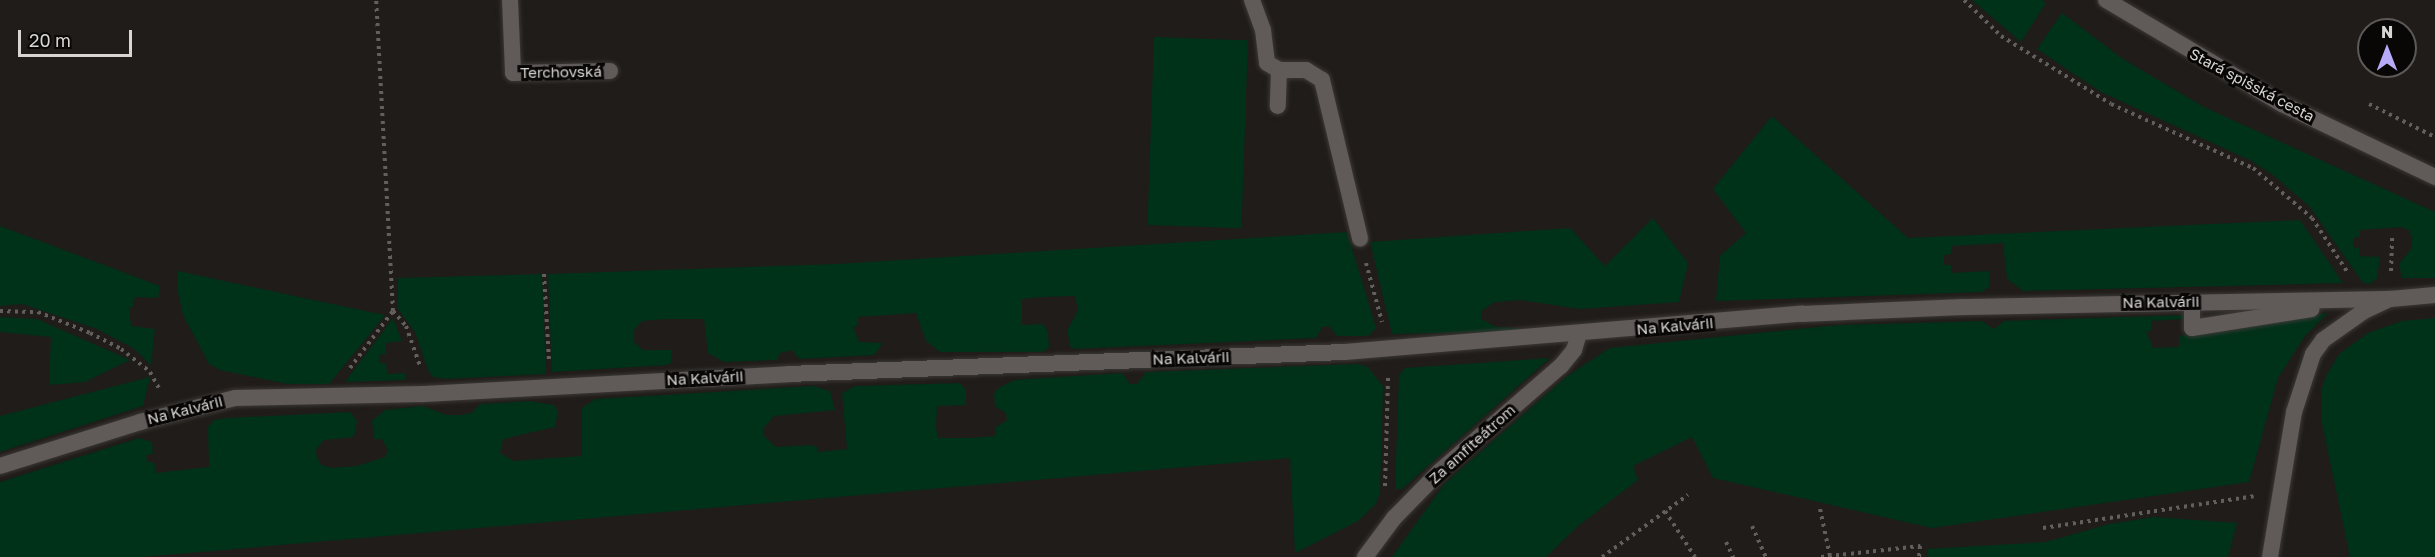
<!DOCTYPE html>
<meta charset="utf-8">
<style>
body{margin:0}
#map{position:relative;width:2435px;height:557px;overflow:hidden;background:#201c19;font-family:"Golos Text",sans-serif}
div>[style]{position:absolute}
.green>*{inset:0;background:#003119;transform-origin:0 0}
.path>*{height:4px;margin-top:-2px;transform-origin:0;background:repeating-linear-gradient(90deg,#635f5c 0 3px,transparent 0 7.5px)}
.roads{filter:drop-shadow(0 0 2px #3b3836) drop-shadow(0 0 2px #3b3836)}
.service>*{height:16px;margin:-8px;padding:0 8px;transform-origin:8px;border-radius:8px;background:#605a58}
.pedestrian>*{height:16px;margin:-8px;padding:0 8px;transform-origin:8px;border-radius:8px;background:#605a58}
.minor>*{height:16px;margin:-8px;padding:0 8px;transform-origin:8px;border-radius:8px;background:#605a58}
span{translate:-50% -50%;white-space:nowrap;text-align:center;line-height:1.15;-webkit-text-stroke:6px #090706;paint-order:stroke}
.street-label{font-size:15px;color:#d8d5d3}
.north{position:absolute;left:2357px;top:18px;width:60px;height:60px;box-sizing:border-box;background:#090706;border:2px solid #5c5958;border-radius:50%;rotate:0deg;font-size:16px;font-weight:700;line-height:24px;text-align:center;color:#d8d5d3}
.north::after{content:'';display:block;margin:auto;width:21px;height:27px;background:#b7abf8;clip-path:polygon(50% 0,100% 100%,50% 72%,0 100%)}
.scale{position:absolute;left:18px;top:30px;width:114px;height:27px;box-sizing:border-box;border:3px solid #d8d5d3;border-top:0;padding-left:8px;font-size:18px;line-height:21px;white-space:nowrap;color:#d8d5d3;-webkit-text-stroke:4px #090706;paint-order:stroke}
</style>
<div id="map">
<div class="green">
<i style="clip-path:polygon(1972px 0,2042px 0,2046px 3px,2021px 42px)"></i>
<i style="clip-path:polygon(2062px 13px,2123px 59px,2204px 107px,2435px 212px,2435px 278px,2402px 278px,2399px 264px,2411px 249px,2412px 239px,2409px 230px,2401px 227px,2360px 230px,2360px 237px,2354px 237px,2353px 247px,2359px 248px,2359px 256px,2380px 257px,2377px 278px,2370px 284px,2363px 283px,2310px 207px,2273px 175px,2252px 161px,2101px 92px,2037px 49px)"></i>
<i style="left:1154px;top:37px;width:94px;height:188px;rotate:2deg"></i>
<i style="clip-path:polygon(1772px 116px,1908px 238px,2300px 220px,2343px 283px,2023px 291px,2007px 279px,2003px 243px,1951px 246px,1951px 254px,1944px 255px,1944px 265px,1951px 265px,1951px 273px,1989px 271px,1989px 287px,1982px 292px,1716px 301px,1720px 256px,1746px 233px,1713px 189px)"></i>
<i style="clip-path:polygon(1653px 218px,1688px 263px,1679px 302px,1580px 309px,1520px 300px,1495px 302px,1481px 311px,1481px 319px,1496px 327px,1522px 328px,1522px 331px,1392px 334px,1370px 242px,1570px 228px,1605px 266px)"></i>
<i style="clip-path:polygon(0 226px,160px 286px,158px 298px,135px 297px,133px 307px,129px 307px,131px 326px,155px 329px,151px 365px,133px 348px,97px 329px,22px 304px,0 306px)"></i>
<i style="clip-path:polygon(1347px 232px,1376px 328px,1368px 336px,1337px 336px,1329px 326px,1322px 327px,1316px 338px,1075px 349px,1070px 346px,1067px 331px,1078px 310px,1075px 296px,1042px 297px,1022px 299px,1022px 325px,1043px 324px,1048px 332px,1049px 347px,1043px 352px,940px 352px,926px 341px,916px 313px,858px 317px,858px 326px,853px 327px,859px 342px,883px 343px,874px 355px,799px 359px,792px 350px,780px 353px,777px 360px,724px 362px,708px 353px,704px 319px,667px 319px,642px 321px,634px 330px,634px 342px,643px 350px,672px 350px,671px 363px,667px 365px,552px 372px,548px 274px,836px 264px)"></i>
<i style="clip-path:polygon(178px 271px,299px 297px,385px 315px,329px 384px,288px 384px,220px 370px,209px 364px,183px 315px,177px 288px)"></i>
<i style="clip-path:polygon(542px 274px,546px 374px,446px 379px,433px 377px,428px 370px,415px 332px,398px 309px,398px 278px)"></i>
<i style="clip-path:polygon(2328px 313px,2305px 336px,2278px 378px,2249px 482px,1932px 528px,1713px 478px,1692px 437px,1633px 466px,1638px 480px,1578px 526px,1546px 557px,1392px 557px,1445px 483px,1567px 376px,1610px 348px,1838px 325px,1982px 321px,1994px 329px,2004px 321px,2184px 315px,2184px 319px,2151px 321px,2151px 331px,2146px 331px,2153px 348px,2179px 347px,2179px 336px)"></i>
<i style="clip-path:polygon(0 317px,37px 319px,130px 360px,85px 382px,49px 385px,51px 337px,0 332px)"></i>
<i style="clip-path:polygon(393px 318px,402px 341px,386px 343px,386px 354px,379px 355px,379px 363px,386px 363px,387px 374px,405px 373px,405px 380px,345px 382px)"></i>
<i style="clip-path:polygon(2435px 318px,2435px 557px,2350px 557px,2322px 423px,2322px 388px,2326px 376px,2339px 354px,2368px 333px,2402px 321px)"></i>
<i style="clip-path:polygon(1550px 358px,1402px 489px,1395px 489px,1399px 375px,1405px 368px)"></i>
<i style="clip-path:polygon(1357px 364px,1367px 366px,1383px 386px,1380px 492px,1376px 504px,1358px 521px,1295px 553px,1290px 458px,142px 557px,0 557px,0 482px,139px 438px,152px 442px,153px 454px,146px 455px,147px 462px,154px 462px,156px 473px,209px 467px,208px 427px,214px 420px,228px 418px,350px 412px,357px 421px,354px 437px,324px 440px,315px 451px,320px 464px,331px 468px,357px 466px,385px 457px,388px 450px,382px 439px,374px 439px,372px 421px,385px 410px,423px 406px,446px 415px,460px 415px,471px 413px,480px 404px,530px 401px,554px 405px,558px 412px,555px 427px,503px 439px,500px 453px,514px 461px,582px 456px,582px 408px,595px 399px,814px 386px,830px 391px,835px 410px,774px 416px,763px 429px,764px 436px,776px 447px,811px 445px,817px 447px,817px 452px,847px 449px,842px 393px,855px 386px,960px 383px,966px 390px,966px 405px,937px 406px,936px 427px,938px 438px,971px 438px,996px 436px,996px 427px,1007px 420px,1006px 413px,995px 406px,994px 394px,997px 389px,1014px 380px,1122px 373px,1130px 384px,1137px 384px,1146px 372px)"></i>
<i style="clip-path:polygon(150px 377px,143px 406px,0 452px,0 416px)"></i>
<i style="clip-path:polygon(2154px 517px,2237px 523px,2228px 557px,1927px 557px,1928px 549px,2046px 542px,2109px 524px)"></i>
</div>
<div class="path">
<i style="left:1964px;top:0;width:52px;rotate:44.2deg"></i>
<i style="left:2001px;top:36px;width:129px;rotate:31.7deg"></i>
<i style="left:2111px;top:104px;width:156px;rotate:24.3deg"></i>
<i style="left:2253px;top:168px;width:77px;rotate:40.3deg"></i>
<i style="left:2312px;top:218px;width:66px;rotate:56.8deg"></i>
<i style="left:2369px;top:104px;width:74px;rotate:26.6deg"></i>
<i style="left:1366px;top:263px;width:61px;rotate:74.8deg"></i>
<i style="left:2391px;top:271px;width:34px;rotate:-88deg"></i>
<i style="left:544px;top:274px;width:86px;rotate:86.7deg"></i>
<i style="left:0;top:311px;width:38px;rotate:2deg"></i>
<i style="left:38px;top:312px;width:56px;rotate:22deg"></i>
<i style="left:90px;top:333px;width:35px;rotate:27deg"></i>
<i style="left:121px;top:349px;width:37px;rotate:38deg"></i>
<i style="left:150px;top:372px;width:21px;rotate:61deg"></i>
<i style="left:393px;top:311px;width:20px;rotate:49deg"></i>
<i style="left:406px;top:326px;width:42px;rotate:70.7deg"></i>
<i style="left:350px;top:368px;width:71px;rotate:-53deg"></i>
<i style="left:393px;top:311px;width:311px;rotate:-93.1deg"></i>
<i style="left:1385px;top:486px;width:109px;rotate:-88.4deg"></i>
<i style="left:1820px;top:509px;width:48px;rotate:78deg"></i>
<i style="left:1665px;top:511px;width:55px;rotate:56.9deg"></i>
<i style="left:1752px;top:526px;width:34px;rotate:66deg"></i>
<i style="left:2043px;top:528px;width:213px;rotate:-8.6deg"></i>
<i style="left:1726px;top:542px;width:17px;rotate:65deg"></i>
<i style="left:1602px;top:557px;width:106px;rotate:-35.8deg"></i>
<i style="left:1821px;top:557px;width:100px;rotate:-6.3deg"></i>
<i style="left:1920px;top:546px;width:11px;rotate:95deg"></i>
</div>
<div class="roads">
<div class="service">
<i style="left:1252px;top:0;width:32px;rotate:70deg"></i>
<i style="left:1263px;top:30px;width:33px;rotate:83deg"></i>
<i style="left:1267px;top:63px;width:14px;rotate:30deg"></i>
<i style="left:1279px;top:70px;width:36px;rotate:92deg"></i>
<i style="left:1279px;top:70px;width:27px"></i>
<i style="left:1306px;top:70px;width:19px;rotate:32deg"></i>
<i style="left:1322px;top:80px;width:163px;rotate:76.5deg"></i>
<i style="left:2270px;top:557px;width:147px;rotate:-80.6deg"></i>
<i style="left:2294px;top:412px;width:61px;rotate:-71.9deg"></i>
<i style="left:2313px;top:354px;width:17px;rotate:-54deg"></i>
<i style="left:2323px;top:340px;width:50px;rotate:-35.3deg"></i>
<i style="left:2364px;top:311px;width:29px;rotate:-25deg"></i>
<i style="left:2390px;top:299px;width:45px;rotate:-5.1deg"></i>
</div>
<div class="pedestrian">
<i style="left:2192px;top:302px;width:26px;rotate:90deg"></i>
<i style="left:2192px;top:328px;width:121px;rotate:-9deg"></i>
<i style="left:140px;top:422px;width:98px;rotate:-14.2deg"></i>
<i style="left:235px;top:398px;width:188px;rotate:-1.2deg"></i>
<i style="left:423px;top:394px;width:367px;rotate:-3.1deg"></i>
<i style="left:789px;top:374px;width:556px;rotate:-2.27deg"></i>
<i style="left:1345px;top:352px;width:459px;rotate:-4.8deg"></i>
<i style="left:1802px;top:314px;width:161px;rotate:-2.5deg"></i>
<i style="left:1963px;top:307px;width:427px;rotate:-1.1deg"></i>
<i style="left:1394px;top:518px;width:66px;rotate:-45.6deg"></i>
<i style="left:1440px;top:471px;width:160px;rotate:-41deg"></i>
<i style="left:1561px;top:366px;width:21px;rotate:-51deg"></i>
<i style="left:1574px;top:350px;width:17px;rotate:-73deg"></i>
</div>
<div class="minor">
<i style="left:510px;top:0;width:73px;rotate:87.6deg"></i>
<i style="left:513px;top:73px;width:97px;rotate:-1.2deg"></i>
<i style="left:2106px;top:0;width:204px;rotate:30.6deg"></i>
<i style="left:2282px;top:104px;width:170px;rotate:25.5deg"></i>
<i style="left:0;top:466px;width:147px;rotate:-17.4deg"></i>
<i style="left:1365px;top:557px;width:49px;rotate:-53.4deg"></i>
</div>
</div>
<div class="street-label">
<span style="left:561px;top:72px;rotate:-1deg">Terchovská</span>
<span style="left:2252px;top:85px;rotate:28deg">Stará spišská cesta</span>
<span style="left:2161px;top:302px;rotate:-1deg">Na Kalvárii</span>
<span style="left:1675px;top:326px;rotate:-5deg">Na Kalvárii</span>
<span style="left:1191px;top:358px;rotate:-2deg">Na Kalvárii</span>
<span style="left:705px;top:378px;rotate:-3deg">Na Kalvárii</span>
<span style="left:185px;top:410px;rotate:-14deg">Na Kalvárii</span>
<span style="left:1472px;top:444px;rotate:-42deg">Za amfiteátrom</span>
</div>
<div class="north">N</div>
<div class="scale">20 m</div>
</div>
